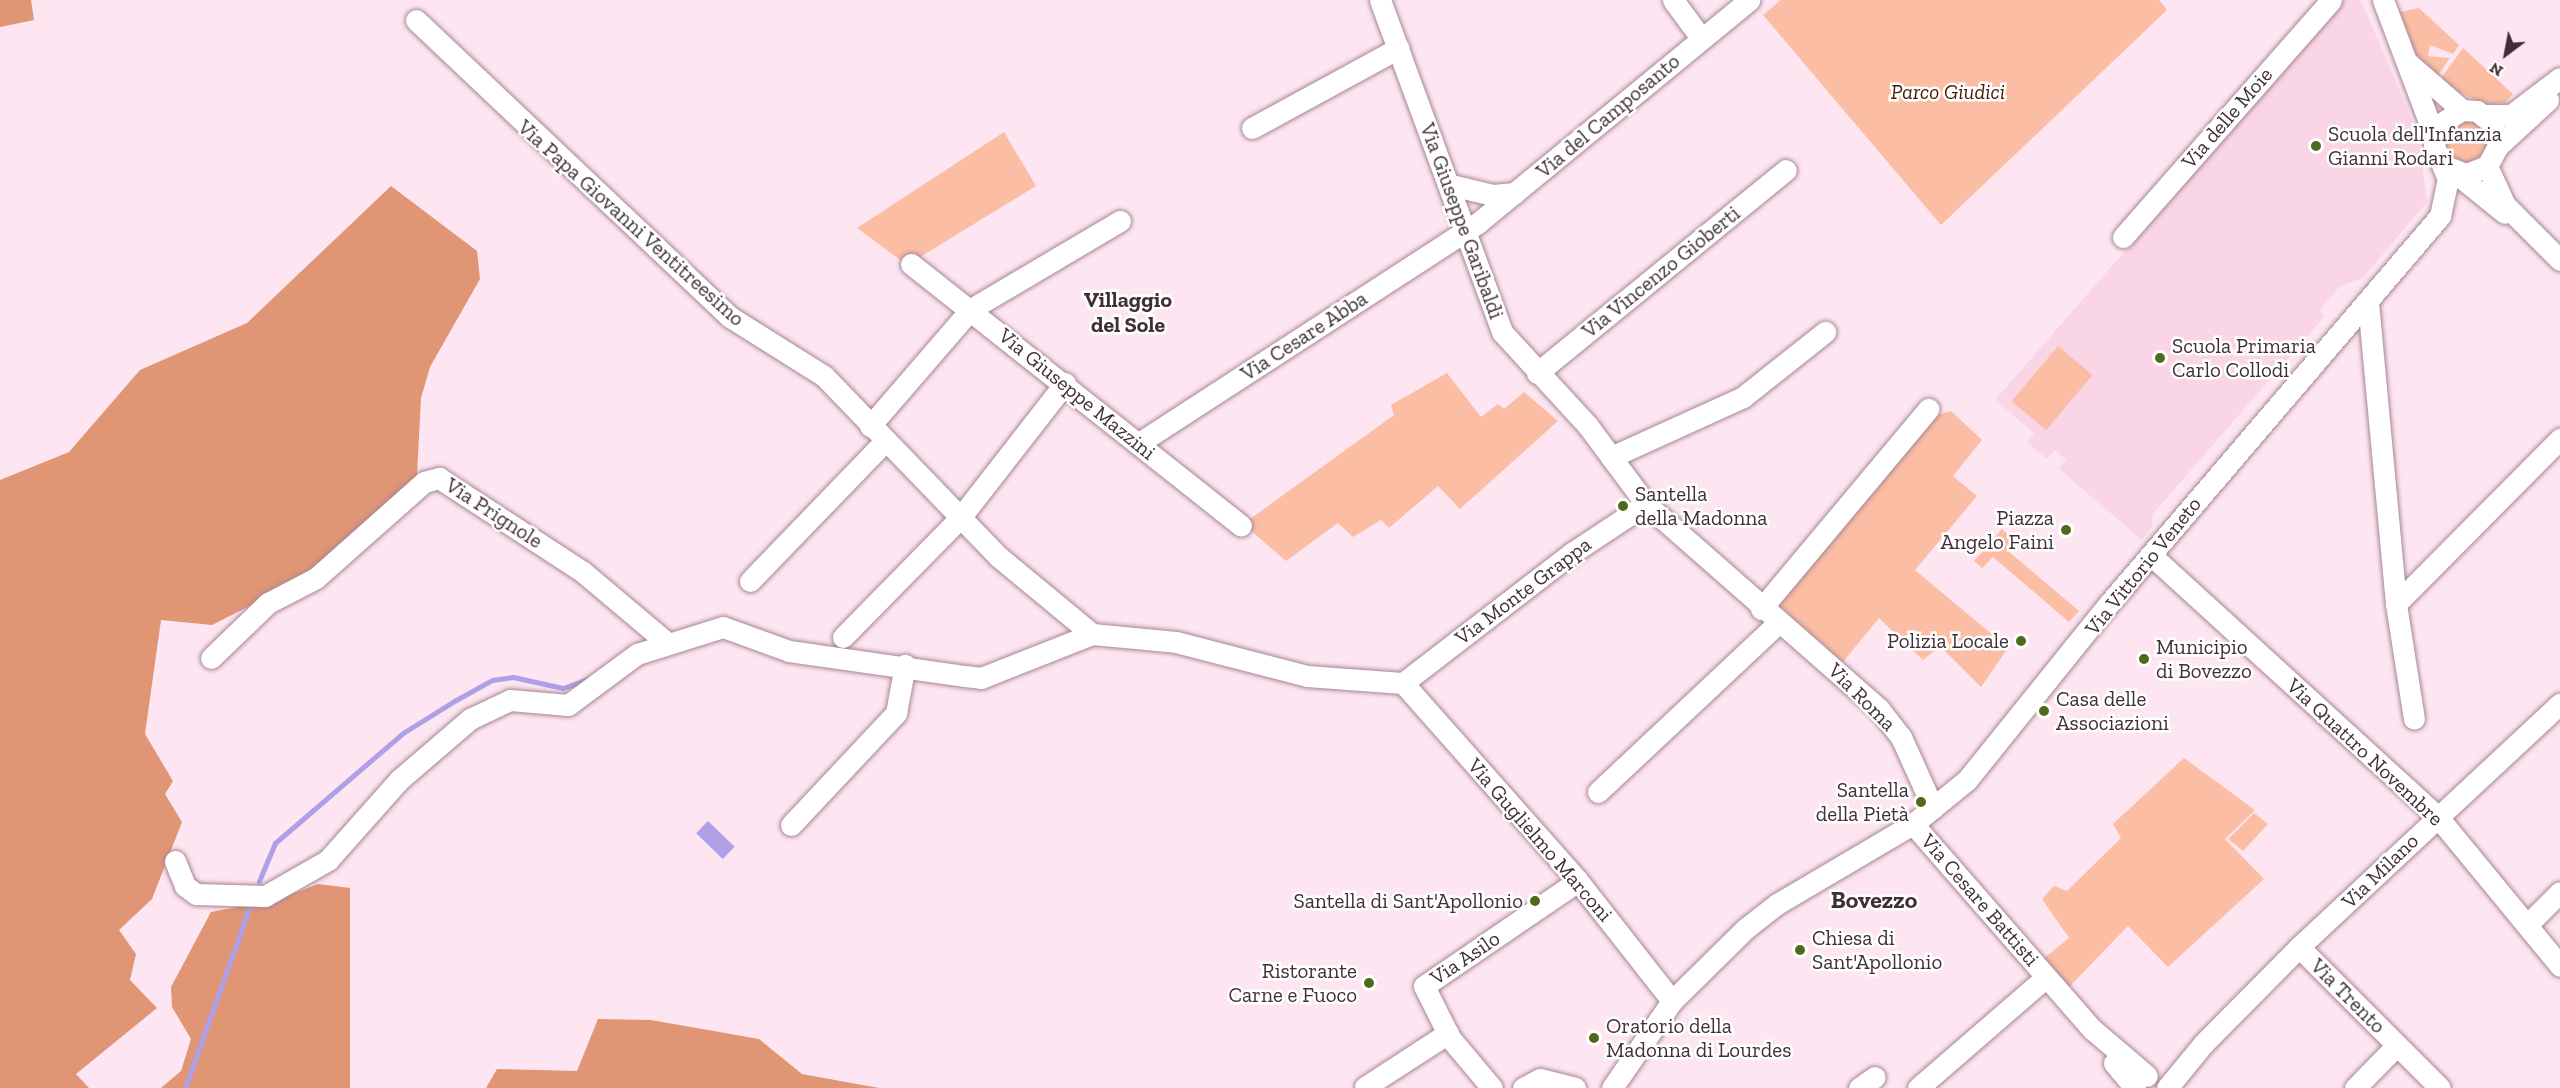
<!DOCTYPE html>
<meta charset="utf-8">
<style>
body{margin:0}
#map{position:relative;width:2560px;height:1088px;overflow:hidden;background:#fde6f1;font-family:"Zilla Slab",serif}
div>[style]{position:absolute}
.built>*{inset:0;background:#f9d5e6}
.green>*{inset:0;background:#fbbda3;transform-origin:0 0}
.round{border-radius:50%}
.forest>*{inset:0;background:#e09575}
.water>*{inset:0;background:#ae9fe6;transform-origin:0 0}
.stream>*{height:5px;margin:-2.5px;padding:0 2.5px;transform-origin:2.5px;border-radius:2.5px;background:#ae9fe6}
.roads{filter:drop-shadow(0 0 2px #a78595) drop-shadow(0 0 2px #a78595)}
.minor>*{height:21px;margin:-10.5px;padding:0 10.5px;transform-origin:10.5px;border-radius:10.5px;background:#fff}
.dots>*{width:16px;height:16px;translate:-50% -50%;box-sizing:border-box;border:3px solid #fff;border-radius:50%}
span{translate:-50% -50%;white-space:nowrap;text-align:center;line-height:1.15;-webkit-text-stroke:5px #fff;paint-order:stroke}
.park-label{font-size:21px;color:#481a03;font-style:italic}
.street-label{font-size:21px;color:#3f3037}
.poi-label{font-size:21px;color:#3f3037}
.left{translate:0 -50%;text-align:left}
.right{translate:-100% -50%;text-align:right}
.neighbourhood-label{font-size:22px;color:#3f3037;font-weight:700}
.quarter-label{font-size:24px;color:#3f3037;font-weight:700}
.north{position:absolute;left:2476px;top:24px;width:60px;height:60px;-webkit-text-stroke:4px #fff;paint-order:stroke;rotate:212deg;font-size:16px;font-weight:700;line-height:24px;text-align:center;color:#3f3037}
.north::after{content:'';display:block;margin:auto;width:21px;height:27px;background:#3f3037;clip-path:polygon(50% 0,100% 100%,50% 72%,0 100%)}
</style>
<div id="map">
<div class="built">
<i style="clip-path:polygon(2344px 0,2361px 0,2418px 134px,2427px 202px,2363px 278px,2340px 286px,2319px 311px,2325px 316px,2152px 515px,2152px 527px,2142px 540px,2059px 469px,2066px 460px,2055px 450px,2047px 459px,2027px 442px,2034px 433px,1995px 400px)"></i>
</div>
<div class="green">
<i style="clip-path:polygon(1781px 0,2159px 0,2167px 10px,1941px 225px,1763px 15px)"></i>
<i style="clip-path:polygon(2419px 8px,2459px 45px,2453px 54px,2430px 45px,2428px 56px,2450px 58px,2436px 78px,2416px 58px,2400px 12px)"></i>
<i style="clip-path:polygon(2463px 48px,2513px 94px,2505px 103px,2485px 104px,2447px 87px,2442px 77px)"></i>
<i class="round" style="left:2443px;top:119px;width:44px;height:44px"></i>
<i style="clip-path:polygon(1004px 132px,1036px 186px,907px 265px,857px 228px)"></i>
<i style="left:2058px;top:346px;width:45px;height:72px;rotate:40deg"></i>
<i style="clip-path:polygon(1447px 373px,1481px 417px,1498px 404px,1504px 409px,1524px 392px,1558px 421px,1460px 509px,1438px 486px,1389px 528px,1381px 520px,1353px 537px,1338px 523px,1286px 561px,1243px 524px,1394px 415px,1391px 405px)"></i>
<i style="clip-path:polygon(1951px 411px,1982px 440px,1953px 476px,1977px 496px,1915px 570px,2008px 648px,1981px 687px,1940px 646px,1923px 660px,1879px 618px,1843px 662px,1776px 603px,1937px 415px)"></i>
<i style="clip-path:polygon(2002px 529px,2014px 540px,2007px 550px,2079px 611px,2069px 622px,1993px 557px,1982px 568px,1974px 561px)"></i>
<i style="clip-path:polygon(2184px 758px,2255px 810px,2225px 839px,2264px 879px,2168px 967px,2128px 926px,2069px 987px,2042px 960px,2069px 938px,2042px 899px,2054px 886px,2067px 891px,2121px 838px,2113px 824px)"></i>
<i style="clip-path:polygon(2254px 813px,2268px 824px,2243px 851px,2228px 839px)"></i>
</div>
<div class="forest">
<i style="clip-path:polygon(0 0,31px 0,34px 20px,0 27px)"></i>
<i style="clip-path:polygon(391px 186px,477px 251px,480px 279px,430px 367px,421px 398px,417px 475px,319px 571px,212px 625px,161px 620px,145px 734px,173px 781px,165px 794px,182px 822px,152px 899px,119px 930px,136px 954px,130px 980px,157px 1008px,76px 1074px,89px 1088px,0 1088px,0 480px,69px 452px,140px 370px,247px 323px)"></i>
<i style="clip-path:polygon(318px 884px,350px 888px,350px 1088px,161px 1088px,181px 1071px,191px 1039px,172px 1007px,171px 987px,211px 912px,279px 899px)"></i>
<i style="clip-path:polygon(598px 1019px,651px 1020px,759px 1039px,802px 1074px,879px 1088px,486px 1088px,497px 1069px,577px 1071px)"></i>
</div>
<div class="water">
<i style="left:708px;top:821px;width:37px;height:17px;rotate:44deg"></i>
</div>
<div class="stream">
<i style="left:259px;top:881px;width:41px;rotate:-67.2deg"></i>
<i style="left:275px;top:843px;width:169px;rotate:-40.7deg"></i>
<i style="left:403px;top:733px;width:62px;rotate:-31.9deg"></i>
<i style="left:456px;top:700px;width:41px;rotate:-29.1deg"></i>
<i style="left:492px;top:680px;width:21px;rotate:-8deg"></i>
<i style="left:513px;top:677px;width:51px;rotate:12.4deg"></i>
<i style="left:563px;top:688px;width:29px;rotate:-20deg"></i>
<i style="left:185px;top:1088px;width:191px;rotate:-70.4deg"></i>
</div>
<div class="roads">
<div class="minor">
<i style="left:1380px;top:0;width:354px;rotate:69.8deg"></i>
<i style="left:1502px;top:332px;width:127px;rotate:47.5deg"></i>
<i style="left:1588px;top:426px;width:97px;rotate:53.4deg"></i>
<i style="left:1646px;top:504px;width:310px;rotate:41.3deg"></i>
<i style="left:1879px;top:709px;width:36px;rotate:52deg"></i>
<i style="left:1901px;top:737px;width:78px;rotate:65.7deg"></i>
<i style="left:1673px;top:0;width:47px;rotate:53.6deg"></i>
<i style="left:2383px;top:0;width:144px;rotate:69.3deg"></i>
<i style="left:416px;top:20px;width:432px;rotate:43.4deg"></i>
<i style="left:730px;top:317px;width:111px;rotate:32.1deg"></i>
<i style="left:824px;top:376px;width:252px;rotate:46deg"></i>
<i style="left:999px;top:557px;width:121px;rotate:39.6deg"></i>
<i style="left:2408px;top:63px;width:72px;rotate:41deg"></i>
<i style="left:2484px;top:115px;width:27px"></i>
<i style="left:2511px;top:115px;width:61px;rotate:-37.1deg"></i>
<i style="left:1252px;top:128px;width:167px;rotate:-28.6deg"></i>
<i style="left:2498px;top:146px;width:68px;rotate:-42.6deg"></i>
<i style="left:2487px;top:166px;width:43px;rotate:65.2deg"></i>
<i style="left:2505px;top:205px;width:78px;rotate:45deg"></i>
<i style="left:2454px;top:172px;width:65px;rotate:38.8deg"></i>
<i style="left:1451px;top:185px;width:43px;rotate:13.4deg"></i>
<i style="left:1493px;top:195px;width:22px;rotate:-5deg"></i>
<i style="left:2123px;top:237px;width:315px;rotate:-48.7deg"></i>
<i style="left:911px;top:264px;width:421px;rotate:38.4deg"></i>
<i style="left:2368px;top:302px;width:303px;rotate:84.7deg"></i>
<i style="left:2396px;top:604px;width:116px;rotate:81.1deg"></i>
<i style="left:1537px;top:373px;width:321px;rotate:-39.2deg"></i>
<i style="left:870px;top:426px;width:155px;rotate:-49.2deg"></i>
<i style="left:971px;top:309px;width:173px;rotate:-30.6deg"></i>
<i style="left:1139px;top:443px;width:406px;rotate:-33deg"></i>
<i style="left:1479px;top:222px;width:350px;rotate:-39.4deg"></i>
<i style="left:1611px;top:457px;width:145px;rotate:-24.4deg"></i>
<i style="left:1743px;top:397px;width:105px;rotate:-38.4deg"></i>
<i style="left:2151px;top:555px;width:387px;rotate:42.4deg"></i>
<i style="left:2437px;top:816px;width:194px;rotate:50.6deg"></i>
<i style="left:750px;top:581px;width:193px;rotate:-46deg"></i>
<i style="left:2396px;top:604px;width:233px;rotate:-45.2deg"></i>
<i style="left:1761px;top:609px;width:261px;rotate:-50.1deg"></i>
<i style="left:843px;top:637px;width:167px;rotate:-45.5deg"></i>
<i style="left:960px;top:518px;width:171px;rotate:-52.1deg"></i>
<i style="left:211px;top:658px;width:79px;rotate:-44deg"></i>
<i style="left:268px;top:603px;width:54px;rotate:-27.5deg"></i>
<i style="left:316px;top:578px;width:144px;rotate:-41.6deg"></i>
<i style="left:424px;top:482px;width:16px;rotate:-15deg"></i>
<i style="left:439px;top:478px;width:172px;rotate:33.1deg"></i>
<i style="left:583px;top:572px;width:109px;rotate:40.1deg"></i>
<i style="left:1403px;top:683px;width:264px;rotate:48.5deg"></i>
<i style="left:1578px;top:881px;width:152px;rotate:51.9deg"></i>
<i style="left:1403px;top:683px;width:213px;rotate:-37.6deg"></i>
<i style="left:1572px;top:553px;width:89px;rotate:-33.5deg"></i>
<i style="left:1598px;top:792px;width:247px;rotate:-43.2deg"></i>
<i style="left:1913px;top:824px;width:272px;rotate:48.9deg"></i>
<i style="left:2092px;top:1029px;width:72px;rotate:40.5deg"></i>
<i style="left:791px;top:825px;width:154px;rotate:-46.8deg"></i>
<i style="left:896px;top:713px;width:49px;rotate:-79.4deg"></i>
<i style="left:175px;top:861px;width:27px;rotate:68deg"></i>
<i style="left:185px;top:886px;width:14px;rotate:36deg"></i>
<i style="left:196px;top:894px;width:69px;rotate:1.7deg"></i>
<i style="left:265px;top:896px;width:73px;rotate:-29.7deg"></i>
<i style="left:328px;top:860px;width:107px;rotate:-48.4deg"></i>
<i style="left:399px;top:780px;width:94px;rotate:-40.7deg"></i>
<i style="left:470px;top:719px;width:44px;rotate:-25.4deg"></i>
<i style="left:510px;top:700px;width:58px;rotate:4.9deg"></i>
<i style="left:568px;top:705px;width:86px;rotate:-36.5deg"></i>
<i style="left:637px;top:654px;width:90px;rotate:-17.4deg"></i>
<i style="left:723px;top:627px;width:70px;rotate:20deg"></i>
<i style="left:789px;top:651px;width:178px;rotate:8.1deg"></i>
<i style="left:965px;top:676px;width:16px;rotate:7deg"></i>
<i style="left:981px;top:678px;width:119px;rotate:-21.6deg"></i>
<i style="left:1092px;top:634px;width:84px;rotate:5.4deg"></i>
<i style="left:1176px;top:642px;width:135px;rotate:14.5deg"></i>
<i style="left:1307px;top:676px;width:96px;rotate:4.2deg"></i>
<i style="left:2528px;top:924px;width:45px;rotate:-45deg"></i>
<i style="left:2299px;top:947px;width:199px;rotate:45deg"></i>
<i style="left:2114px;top:1063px;width:33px;rotate:50deg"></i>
<i style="left:1365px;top:1087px;width:99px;rotate:-33deg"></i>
<i style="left:1492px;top:1088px;width:65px;rotate:-130deg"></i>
<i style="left:1450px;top:1038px;width:58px;rotate:-116.6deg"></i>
<i style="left:1424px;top:986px;width:186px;rotate:-34.3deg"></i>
<i style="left:1523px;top:1088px;width:19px;rotate:-28deg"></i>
<i style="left:1540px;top:1079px;width:36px;rotate:14deg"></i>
<i style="left:1612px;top:1088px;width:106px;rotate:-55.4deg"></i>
<i style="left:1672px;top:1001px;width:103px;rotate:-44.6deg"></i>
<i style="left:1745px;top:929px;width:41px;rotate:-38deg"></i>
<i style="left:1777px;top:904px;width:158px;rotate:-30.5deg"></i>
<i style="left:1913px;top:824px;width:70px;rotate:-39.2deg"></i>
<i style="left:1967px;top:780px;width:223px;rotate:-51.2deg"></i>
<i style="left:2107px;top:606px;width:513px;rotate:-49.51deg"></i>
<i style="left:2440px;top:216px;width:38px;rotate:-78deg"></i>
<i style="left:2448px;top:179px;width:36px;rotate:-113deg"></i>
<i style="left:2434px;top:146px;width:20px;rotate:-81deg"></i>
<i style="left:2437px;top:126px;width:30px;rotate:-33deg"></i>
<i style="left:2462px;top:110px;width:15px;rotate:4deg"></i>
<i style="left:2477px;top:111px;width:19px;rotate:39deg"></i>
<i style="left:2492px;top:123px;width:24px;rotate:75deg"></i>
<i style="left:2498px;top:146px;width:23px;rotate:119deg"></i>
<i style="left:2487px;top:166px;width:22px;rotate:159deg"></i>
<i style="left:2466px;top:174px;width:25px;rotate:-159deg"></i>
<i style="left:1859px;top:1088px;width:19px;rotate:-35deg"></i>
<i style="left:1918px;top:1088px;width:169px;rotate:-40.9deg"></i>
<i style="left:2167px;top:1088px;width:58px;rotate:-50.6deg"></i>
<i style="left:2204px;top:1043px;width:135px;rotate:-45.3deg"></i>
<i style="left:2299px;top:947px;width:357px;rotate:-43deg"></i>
<i style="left:2355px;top:1088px;width:60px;rotate:-45.7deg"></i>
</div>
</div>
<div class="dots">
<i style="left:2316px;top:146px;background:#4f6a1c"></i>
<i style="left:2160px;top:358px;background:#4f6a1c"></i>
<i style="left:1623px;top:506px;background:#4f6a1c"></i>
<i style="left:2066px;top:530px;background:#4f6a1c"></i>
<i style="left:2021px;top:641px;background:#4f6a1c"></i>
<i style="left:2144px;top:659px;background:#4f6a1c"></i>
<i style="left:2044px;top:711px;background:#4f6a1c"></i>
<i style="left:1921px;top:802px;background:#4f6a1c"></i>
<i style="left:1535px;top:901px;background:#4f6a1c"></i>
<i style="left:1800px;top:950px;background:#4f6a1c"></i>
<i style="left:1369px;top:983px;background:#4f6a1c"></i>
<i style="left:1594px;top:1038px;background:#4f6a1c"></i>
</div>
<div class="park-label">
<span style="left:1948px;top:92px">Parco Giudici</span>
</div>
<div class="street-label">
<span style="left:1608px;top:116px;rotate:-40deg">Via del Camposanto</span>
<span style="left:2227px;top:118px;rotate:-49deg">Via delle Moie</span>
<span style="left:1462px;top:221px;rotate:70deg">Via Giuseppe Garibaldi</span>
<span style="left:631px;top:223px;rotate:42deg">Via Papa Giovanni Ventitreesimo</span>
<span style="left:1661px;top:272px;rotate:-39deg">Via Vincenzo Gioberti</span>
<span style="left:1304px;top:336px;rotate:-33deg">Via Cesare Abba</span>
<span style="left:1077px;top:394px;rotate:39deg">Via Giuseppe Mazzini</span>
<span style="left:494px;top:513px;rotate:33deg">Via Prignole</span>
<span style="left:2143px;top:566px;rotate:-51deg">Via Vittorio Veneto</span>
<span style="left:1523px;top:591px;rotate:-37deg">Via Monte Grappa</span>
<span style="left:1862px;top:697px;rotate:45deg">Via Roma</span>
<span style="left:2365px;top:752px;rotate:43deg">Via Quattro Novembre</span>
<span style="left:1540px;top:840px;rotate:49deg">Via Guglielmo Marconi</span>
<span style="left:2380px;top:871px;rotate:-44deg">Via Milano</span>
<span style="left:1980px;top:900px;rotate:49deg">Via Cesare Battisti</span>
<span style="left:1465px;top:958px;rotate:-34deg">Via Asilo</span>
<span style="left:2348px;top:996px;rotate:45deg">Via Trento</span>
</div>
<div class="poi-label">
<span class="left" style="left:2328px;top:146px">Scuola dell'Infanzia<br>Gianni Rodari</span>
<span class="left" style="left:2172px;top:358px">Scuola Primaria<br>Carlo Collodi</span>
<span class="left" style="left:1635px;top:506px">Santella<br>della Madonna</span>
<span class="right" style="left:2054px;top:530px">Piazza<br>Angelo Faini</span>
<span class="right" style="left:2009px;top:641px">Polizia Locale</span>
<span class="left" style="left:2156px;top:659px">Municipio<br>di Bovezzo</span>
<span class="left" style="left:2056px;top:711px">Casa delle<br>Associazioni</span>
<span class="right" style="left:1909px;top:802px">Santella<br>della Pietà</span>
<span class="right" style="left:1523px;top:901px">Santella di Sant'Apollonio</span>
<span class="left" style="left:1812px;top:950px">Chiesa di<br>Sant'Apollonio</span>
<span class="right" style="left:1357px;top:983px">Ristorante<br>Carne e Fuoco</span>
<span class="left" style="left:1606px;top:1038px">Oratorio della<br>Madonna di Lourdes</span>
</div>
<div class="neighbourhood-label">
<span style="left:1128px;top:312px">Villaggio<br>del Sole</span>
</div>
<div class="quarter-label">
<span style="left:1874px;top:900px">Bovezzo</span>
</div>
<div class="north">N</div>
</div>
